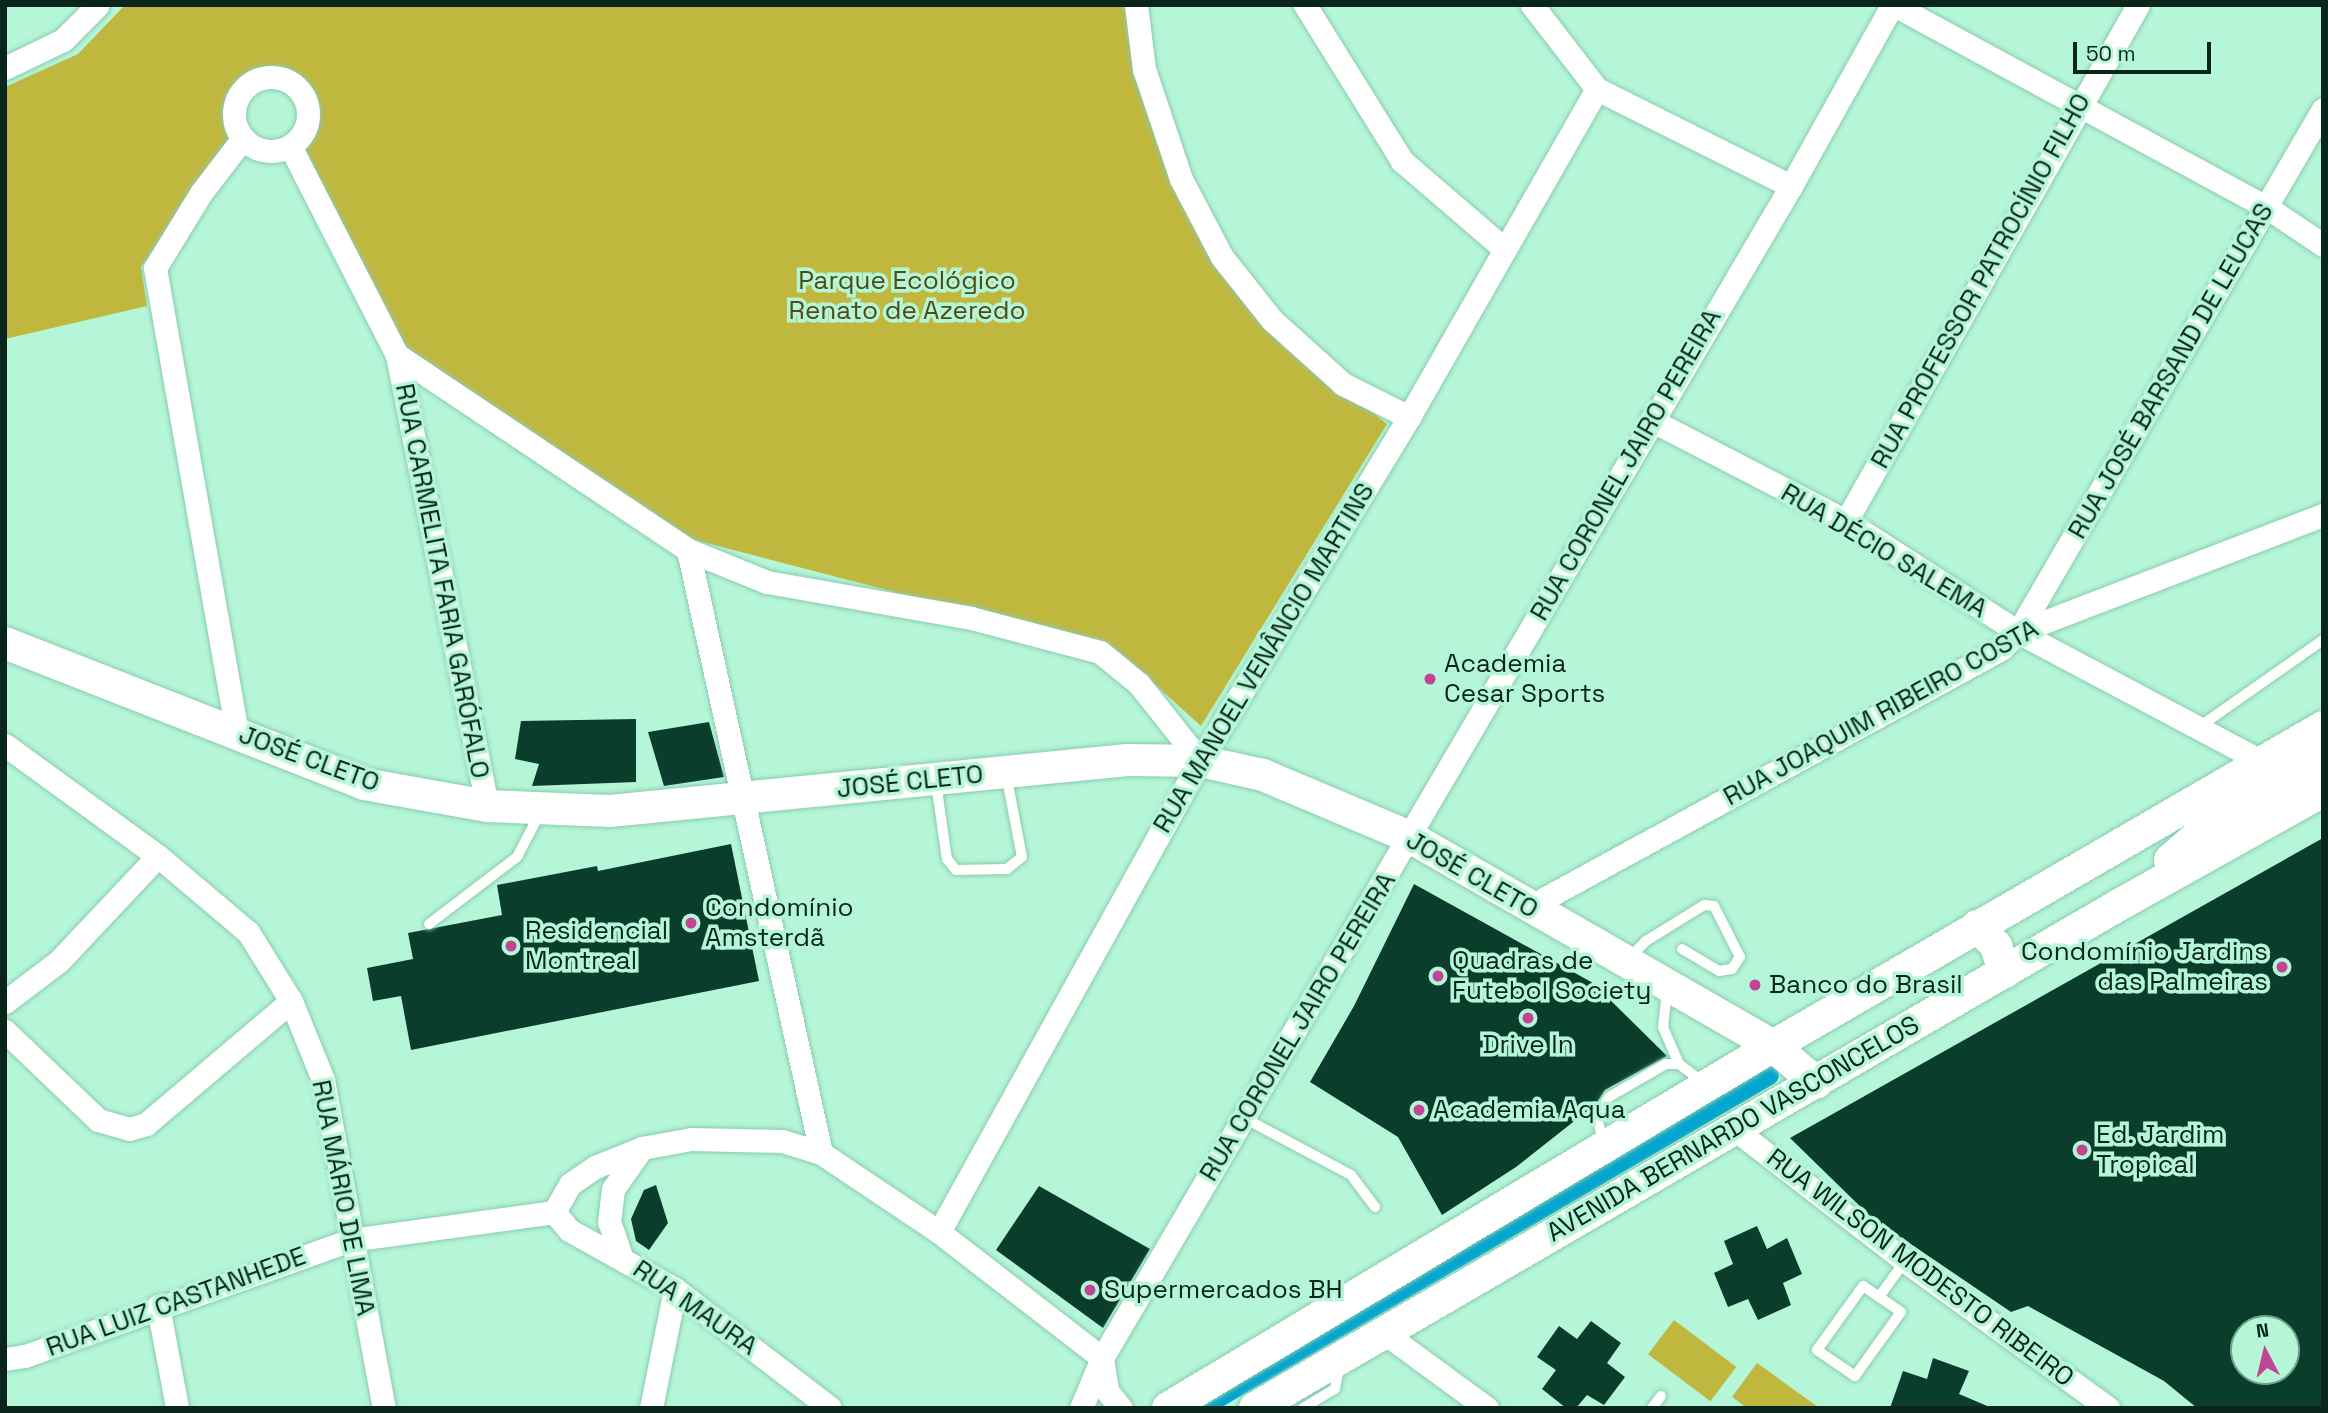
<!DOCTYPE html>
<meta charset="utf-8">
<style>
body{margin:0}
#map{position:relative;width:2328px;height:1413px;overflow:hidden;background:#b5f6d9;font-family:"Space Grotesk",sans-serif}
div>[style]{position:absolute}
.green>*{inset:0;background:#c0b73f;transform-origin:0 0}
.canal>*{height:19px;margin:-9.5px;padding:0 9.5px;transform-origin:9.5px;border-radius:9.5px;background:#03a5d0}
.building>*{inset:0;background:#0a3d2c}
.roads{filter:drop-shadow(0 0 2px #8bcbae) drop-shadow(0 0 2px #8bcbae)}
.lane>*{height:10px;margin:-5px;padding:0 5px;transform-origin:5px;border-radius:5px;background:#fff}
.street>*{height:23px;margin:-11.5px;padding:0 11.5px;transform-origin:11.5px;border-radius:11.5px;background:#fff}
.street>.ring{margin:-11.5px;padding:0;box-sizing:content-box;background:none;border:23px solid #fff;border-radius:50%}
.secondary>*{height:32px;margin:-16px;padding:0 16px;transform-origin:16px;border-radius:16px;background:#fff}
.dots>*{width:19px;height:19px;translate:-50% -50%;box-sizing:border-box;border:4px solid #b5f6d9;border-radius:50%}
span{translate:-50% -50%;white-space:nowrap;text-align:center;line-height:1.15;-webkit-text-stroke:7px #b5f6d9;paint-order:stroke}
.park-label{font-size:26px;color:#4f4b12}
.street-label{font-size:26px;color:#0a251b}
.poi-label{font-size:26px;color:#0a251b}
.left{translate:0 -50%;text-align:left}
.right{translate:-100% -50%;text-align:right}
.frame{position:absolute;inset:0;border:7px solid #0a251b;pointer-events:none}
.north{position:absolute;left:2230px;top:1315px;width:70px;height:70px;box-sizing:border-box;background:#b5f6d9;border:2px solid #71a28d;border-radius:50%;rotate:353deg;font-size:19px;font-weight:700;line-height:28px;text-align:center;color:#0a251b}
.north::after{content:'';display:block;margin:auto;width:24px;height:32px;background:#c24594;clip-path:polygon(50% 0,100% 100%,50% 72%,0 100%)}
.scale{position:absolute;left:2073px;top:42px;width:138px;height:32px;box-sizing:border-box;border:4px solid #0a251b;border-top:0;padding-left:9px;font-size:21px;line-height:24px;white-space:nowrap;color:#0a251b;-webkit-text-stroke:5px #b5f6d9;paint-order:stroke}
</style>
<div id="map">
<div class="green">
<i style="clip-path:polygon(125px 5px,1131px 5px,1178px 183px,1254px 316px,1387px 424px,1201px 726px,1117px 650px,680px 536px,405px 348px,305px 151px,320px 117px,312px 93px,294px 75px,266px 70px,238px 84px,224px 113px,229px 139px,141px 267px,147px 306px,5px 339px,5px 87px,78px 54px)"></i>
<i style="left:1674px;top:1320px;width:78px;height:43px;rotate:37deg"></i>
<i style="clip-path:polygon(1757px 1363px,1818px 1407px,1817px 1408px,1747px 1408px,1732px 1397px)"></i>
</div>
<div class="canal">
<i style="left:1200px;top:1408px;width:659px;rotate:-30.34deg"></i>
</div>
<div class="building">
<i style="clip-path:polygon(636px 719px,636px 782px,532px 786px,539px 764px,515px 759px,521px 721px)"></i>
<i style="clip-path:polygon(709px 722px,724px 777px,664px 786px,648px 732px)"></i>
<i style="clip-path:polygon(evenodd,2323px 838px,2323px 1408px,2197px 1408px,2164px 1381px,2028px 1306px,2011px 1312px,1871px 1217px,1790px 1138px,2323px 838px,2244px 1329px,2286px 1329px,2286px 1371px,2244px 1371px,2244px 1329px)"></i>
<i style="clip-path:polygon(731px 844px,759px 981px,411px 1050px,401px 996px,373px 1001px,367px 968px,413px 959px,408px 933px,502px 915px,497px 885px,597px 866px,598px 871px)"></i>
<i style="clip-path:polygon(1414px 884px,1593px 983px,1667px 1056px,1605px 1090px,1596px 1104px,1516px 1167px,1442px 1215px,1398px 1137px,1310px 1082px,1354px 1006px)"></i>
<i style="clip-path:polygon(656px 1185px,668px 1223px,649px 1250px,636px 1241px,631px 1219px,644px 1190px)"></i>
<i style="clip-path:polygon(1039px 1186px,1150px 1249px,1103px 1328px,996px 1250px)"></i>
<i style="clip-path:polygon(1757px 1226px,1767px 1249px,1787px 1238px,1802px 1274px,1783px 1283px,1791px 1305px,1758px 1320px,1748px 1299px,1728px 1307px,1714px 1273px,1733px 1264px,1724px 1241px)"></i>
<i style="clip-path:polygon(1591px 1321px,1621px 1343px,1607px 1363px,1625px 1377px,1604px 1405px,1587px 1395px,1576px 1408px,1566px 1408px,1542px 1389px,1556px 1370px,1537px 1357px,1559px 1326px,1577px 1339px)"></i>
<i style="clip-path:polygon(1933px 1358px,1969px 1371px,1959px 1394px,1992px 1408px,1890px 1408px,1903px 1371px,1927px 1379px)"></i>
</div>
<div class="roads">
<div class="lane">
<i style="left:2199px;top:727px;width:151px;rotate:-35.1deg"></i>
<i style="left:936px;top:783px;width:77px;rotate:81.8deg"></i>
<i style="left:947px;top:859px;width:14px;rotate:51deg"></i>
<i style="left:956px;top:870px;width:51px;rotate:-1.1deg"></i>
<i style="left:1007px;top:869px;width:19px;rotate:-39deg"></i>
<i style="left:1022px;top:857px;width:85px;rotate:-100.9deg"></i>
<i style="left:429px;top:924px;width:111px;rotate:-37.3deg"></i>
<i style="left:517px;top:857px;width:52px;rotate:-62.4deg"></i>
<i style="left:1628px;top:960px;width:26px;rotate:-47deg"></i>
<i style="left:1646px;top:941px;width:68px;rotate:-31.8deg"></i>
<i style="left:1704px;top:905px;width:10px;rotate:6deg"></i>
<i style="left:1714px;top:906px;width:57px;rotate:63deg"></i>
<i style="left:1740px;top:957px;width:14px;rotate:124deg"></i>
<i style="left:1732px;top:969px;width:13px;rotate:171deg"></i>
<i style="left:1719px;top:971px;width:43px;rotate:-149.3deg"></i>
<i style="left:1667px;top:990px;width:37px;rotate:96deg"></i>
<i style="left:1663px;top:1027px;width:40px;rotate:66.6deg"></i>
<i style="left:1244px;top:1118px;width:121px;rotate:28deg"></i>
<i style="left:1351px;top:1175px;width:40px;rotate:53deg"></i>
<i style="left:1604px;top:1144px;width:28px;rotate:-105deg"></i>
<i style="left:1597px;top:1117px;width:23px;rotate:-59deg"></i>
<i style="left:1609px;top:1097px;width:66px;rotate:-30.1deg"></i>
<i style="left:1666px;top:1064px;width:13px"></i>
<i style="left:1679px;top:1064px;width:31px;rotate:37deg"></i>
<i style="left:1863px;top:1286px;width:46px;rotate:34.4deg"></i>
<i style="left:1901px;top:1312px;width:79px;rotate:125.7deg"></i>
<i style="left:1855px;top:1376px;width:46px;rotate:-145.6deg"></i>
<i style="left:1817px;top:1350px;width:79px;rotate:-54.3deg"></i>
<i style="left:1879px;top:1297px;width:44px;rotate:-54.2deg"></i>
<i style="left:1303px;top:1408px;width:37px;rotate:-31deg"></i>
<i style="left:1335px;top:1389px;width:26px;rotate:-79deg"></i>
<i style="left:1652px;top:1408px;width:15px;rotate:-53deg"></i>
</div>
<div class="street">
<i style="left:1136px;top:5px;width:64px;rotate:82.9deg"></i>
<i style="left:1144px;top:69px;width:116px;rotate:71.4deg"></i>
<i style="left:1181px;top:179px;width:88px;rotate:62.3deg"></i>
<i style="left:1222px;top:257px;width:80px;rotate:51.6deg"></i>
<i style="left:1272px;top:320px;width:96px;rotate:42deg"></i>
<i style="left:1343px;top:384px;width:74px;rotate:26.6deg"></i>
<i style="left:1305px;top:5px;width:184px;rotate:58.1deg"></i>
<i style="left:1402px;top:161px;width:132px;rotate:40.7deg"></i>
<i style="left:1532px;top:5px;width:106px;rotate:52.3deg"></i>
<i style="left:1597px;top:89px;width:217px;rotate:26.6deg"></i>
<i style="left:1894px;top:5px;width:426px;rotate:28.5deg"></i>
<i style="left:2268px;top:208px;width:66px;rotate:33.9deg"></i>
<i style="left:5px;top:68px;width:64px;rotate:-25.8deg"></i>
<i style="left:63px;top:40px;width:49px;rotate:-45deg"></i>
<i class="ring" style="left:234px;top:77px;width:51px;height:51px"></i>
<i style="left:290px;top:146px;width:235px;rotate:62.9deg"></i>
<i style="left:397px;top:355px;width:350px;rotate:33.8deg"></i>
<i style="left:688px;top:550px;width:85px;rotate:22.1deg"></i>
<i style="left:767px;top:582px;width:207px;rotate:10deg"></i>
<i style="left:971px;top:618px;width:133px;rotate:14.8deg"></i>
<i style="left:1100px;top:652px;width:50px;rotate:39.4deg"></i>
<i style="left:1139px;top:684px;width:98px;rotate:51.6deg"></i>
<i style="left:397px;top:355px;width:460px;rotate:78.7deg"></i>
<i style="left:1651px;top:420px;width:220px;rotate:27.4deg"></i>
<i style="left:1846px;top:521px;width:205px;rotate:32.8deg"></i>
<i style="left:2018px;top:632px;width:279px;rotate:28deg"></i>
<i style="left:1846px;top:521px;width:593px;rotate:-60.49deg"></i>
<i style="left:688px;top:550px;width:617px;rotate:77.56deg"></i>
<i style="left:2018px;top:632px;width:605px;rotate:-59.75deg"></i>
<i style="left:237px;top:733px;width:472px;rotate:-100deg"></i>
<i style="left:155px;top:268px;width:88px;rotate:-58.5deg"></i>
<i style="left:201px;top:193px;width:69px;rotate:-52.6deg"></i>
<i style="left:5px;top:745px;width:189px;rotate:36deg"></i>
<i style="left:158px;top:856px;width:118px;rotate:40.2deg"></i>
<i style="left:248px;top:932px;width:81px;rotate:58.1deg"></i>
<i style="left:291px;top:1001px;width:85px;rotate:67.9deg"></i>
<i style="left:323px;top:1080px;width:334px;rotate:79.5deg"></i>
<i style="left:1529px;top:907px;width:538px;rotate:-28.66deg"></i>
<i style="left:2001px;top:649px;width:24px;rotate:-45deg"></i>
<i style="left:2018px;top:632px;width:327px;rotate:-21deg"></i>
<i style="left:5px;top:1002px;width:68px;rotate:-37.2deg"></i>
<i style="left:59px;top:961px;width:144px;rotate:-46.7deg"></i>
<i style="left:5px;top:1031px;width:129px;rotate:43.7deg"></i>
<i style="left:98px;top:1120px;width:32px;rotate:16deg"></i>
<i style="left:129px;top:1129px;width:18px;rotate:-16deg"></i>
<i style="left:146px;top:1124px;width:190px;rotate:-40.3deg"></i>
<i style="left:1733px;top:1128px;width:217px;rotate:37.7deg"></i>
<i style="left:1905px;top:1261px;width:251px;rotate:35.9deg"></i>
<i style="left:554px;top:1212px;width:32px;rotate:-60deg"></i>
<i style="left:570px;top:1184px;width:30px;rotate:-34deg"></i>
<i style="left:595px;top:1167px;width:51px;rotate:-22deg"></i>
<i style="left:642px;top:1148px;width:50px;rotate:-10.4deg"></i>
<i style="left:691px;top:1139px;width:91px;rotate:1.3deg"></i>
<i style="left:782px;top:1141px;width:41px;rotate:17.1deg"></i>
<i style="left:821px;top:1153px;width:142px;rotate:33.8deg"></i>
<i style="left:939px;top:1232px;width:206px;rotate:37.7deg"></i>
<i style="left:554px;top:1212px;width:23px;rotate:50deg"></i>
<i style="left:569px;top:1230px;width:121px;rotate:29.1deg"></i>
<i style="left:675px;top:1289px;width:195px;rotate:37.5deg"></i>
<i style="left:939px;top:1232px;width:538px;rotate:-61.01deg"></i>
<i style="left:1200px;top:761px;width:403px;rotate:-58.7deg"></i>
<i style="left:1409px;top:417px;width:378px;rotate:-60.2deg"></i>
<i style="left:621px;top:1256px;width:36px;rotate:-109deg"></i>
<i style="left:609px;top:1222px;width:33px;rotate:-83deg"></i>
<i style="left:613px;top:1189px;width:50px;rotate:-54.7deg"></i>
<i style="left:158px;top:1306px;width:104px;rotate:79.4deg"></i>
<i style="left:1383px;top:1332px;width:129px;rotate:36.2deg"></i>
<i style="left:1102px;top:1358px;width:33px;rotate:81deg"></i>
<i style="left:1107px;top:1391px;width:22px;rotate:51deg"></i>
<i style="left:5px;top:1359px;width:20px;rotate:-9deg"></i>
<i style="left:25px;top:1356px;width:345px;rotate:-19.6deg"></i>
<i style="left:350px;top:1240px;width:206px;rotate:-7.8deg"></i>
<i style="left:651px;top:1408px;width:121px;rotate:-78.6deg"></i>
<i style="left:1081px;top:1408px;width:54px;rotate:-67.2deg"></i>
<i style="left:1102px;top:1358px;width:1360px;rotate:-59.55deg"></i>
<i style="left:1791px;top:186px;width:207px;rotate:-60.8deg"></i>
</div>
<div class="secondary">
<i style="left:5px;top:643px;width:386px;rotate:21.4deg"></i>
<i style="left:364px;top:784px;width:125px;rotate:10.1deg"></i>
<i style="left:487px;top:806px;width:123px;rotate:2.3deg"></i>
<i style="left:610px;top:811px;width:520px;rotate:-5.63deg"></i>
<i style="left:1127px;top:760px;width:73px;rotate:0.8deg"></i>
<i style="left:1200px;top:761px;width:65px;rotate:12.5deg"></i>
<i style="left:1263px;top:775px;width:160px;rotate:22.9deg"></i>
<i style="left:1410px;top:837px;width:419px;rotate:29.9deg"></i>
<i style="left:1773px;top:1046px;width:57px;rotate:40.1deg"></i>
<i style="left:2170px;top:860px;width:43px;rotate:-41.2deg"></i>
<i style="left:2202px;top:832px;width:141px;rotate:-30.8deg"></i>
<i style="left:1977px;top:926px;width:28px;rotate:46deg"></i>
<i style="left:1996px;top:946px;width:28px;rotate:73deg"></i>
<i style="left:1168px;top:1408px;width:705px;rotate:-30.89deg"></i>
<i style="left:1773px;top:1046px;width:636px;rotate:-30.11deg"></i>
<i style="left:1255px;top:1408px;width:1000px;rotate:-30.21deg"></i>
<i style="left:2119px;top:905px;width:234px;rotate:-29.2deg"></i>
</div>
</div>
<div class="dots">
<i style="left:1430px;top:679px;background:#c24594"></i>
<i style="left:691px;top:923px;background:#c24594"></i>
<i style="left:511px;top:946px;background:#c24594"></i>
<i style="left:2282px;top:967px;background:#c24594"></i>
<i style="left:1438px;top:976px;background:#c24594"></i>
<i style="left:1755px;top:985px;background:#c24594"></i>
<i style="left:1528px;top:1018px;background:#c24594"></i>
<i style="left:1419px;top:1110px;background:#c24594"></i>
<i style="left:2082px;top:1150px;background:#c24594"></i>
<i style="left:1090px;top:1290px;background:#c24594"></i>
</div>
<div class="park-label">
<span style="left:907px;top:296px">Parque Ecológico<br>Renato de Azeredo</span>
</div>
<div class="street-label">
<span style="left:1981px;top:281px;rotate:-61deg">RUA PROFESSOR PATROCÍNIO FILHO</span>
<span style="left:2171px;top:371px;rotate:-60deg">RUA JOSÉ BARSAND DE LEUCAS</span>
<span style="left:1626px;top:465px;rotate:-60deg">RUA CORONEL JAIRO PEREIRA</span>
<span style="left:1884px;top:551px;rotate:31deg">RUA DÉCIO SALEMA</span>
<span style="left:442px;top:581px;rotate:79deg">RUA CARMELITA FARIA GARÓFALO</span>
<span style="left:1264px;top:658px;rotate:-59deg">RUA MANOEL VENÂNCIO MARTINS</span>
<span style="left:1881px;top:713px;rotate:-29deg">RUA JOAQUIM RIBEIRO COSTA</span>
<span style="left:309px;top:759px;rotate:20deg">JOSÉ CLETO</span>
<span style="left:910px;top:782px;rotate:-6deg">JOSÉ CLETO</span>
<span style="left:1472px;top:875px;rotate:30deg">JOSÉ CLETO</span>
<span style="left:1298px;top:1027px;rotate:-59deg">RUA CORONEL JAIRO PEREIRA</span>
<span style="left:1733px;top:1129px;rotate:-30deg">AVENIDA BERNARDO VASCONCELOS</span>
<span style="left:343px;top:1198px;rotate:79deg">RUA MÁRIO DE LIMA</span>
<span style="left:1920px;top:1268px;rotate:37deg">RUA WILSON MODESTO RIBEIRO</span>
<span style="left:176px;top:1302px;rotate:-20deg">RUA LUIZ CASTANHEDE</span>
<span style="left:695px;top:1308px;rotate:35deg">RUA MAURA</span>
</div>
<div class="poi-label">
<span class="left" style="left:1444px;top:679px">Academia<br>Cesar Sports</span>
<span class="left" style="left:705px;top:923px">Condomínio<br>Amsterdã</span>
<span class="left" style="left:525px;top:946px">Residencial<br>Montreal</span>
<span class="right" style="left:2268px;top:967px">Condomínio Jardins<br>das Palmeiras</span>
<span class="left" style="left:1452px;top:976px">Quadras de<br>Futebol Society</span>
<span class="left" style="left:1769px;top:985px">Banco do Brasil</span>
<span style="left:1528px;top:1045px">Drive In</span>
<span class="left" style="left:1433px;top:1110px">Academia Aqua</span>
<span class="left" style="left:2096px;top:1150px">Ed. Jardim<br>Tropical</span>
<span class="left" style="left:1104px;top:1290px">Supermercados BH</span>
</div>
<div class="frame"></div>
<div class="north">N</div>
<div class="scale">50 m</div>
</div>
